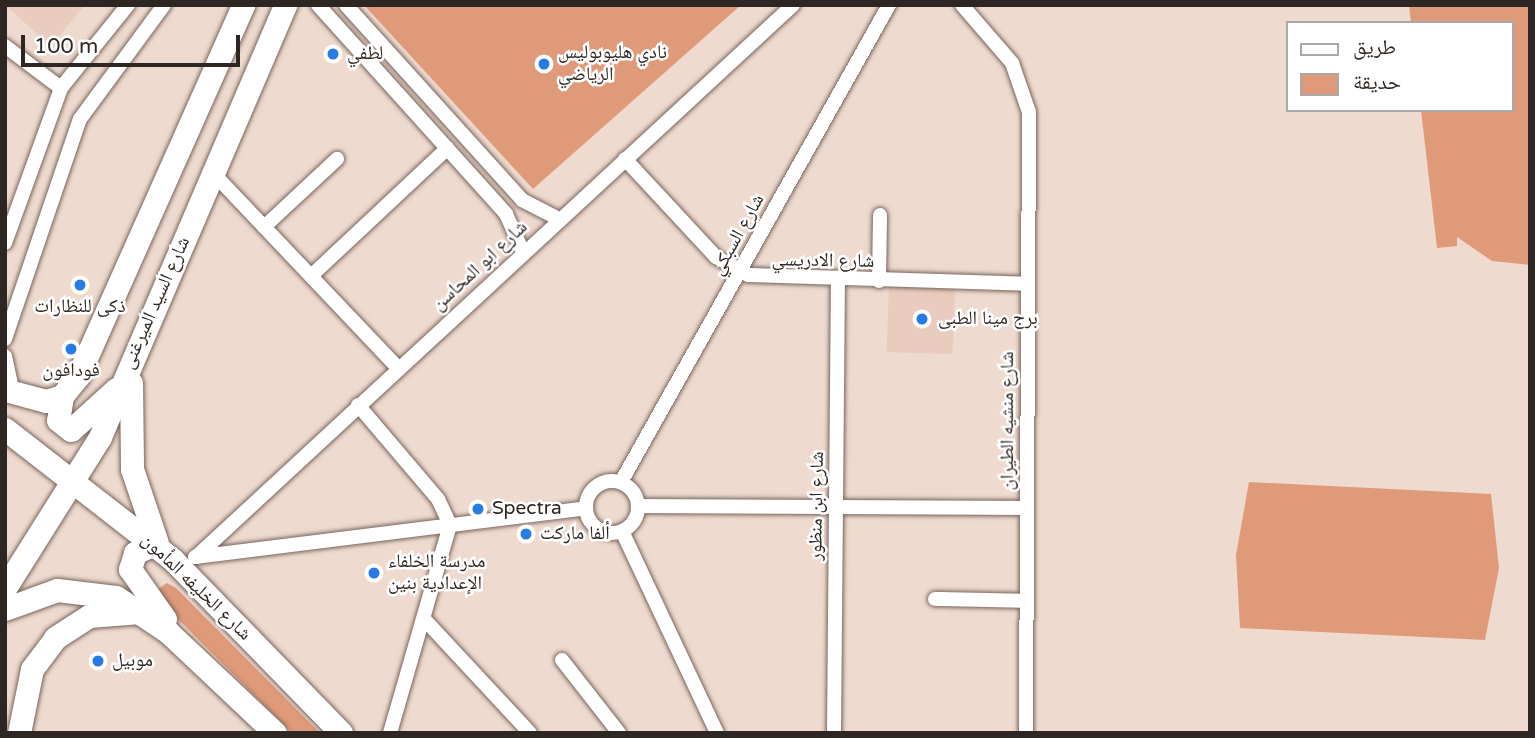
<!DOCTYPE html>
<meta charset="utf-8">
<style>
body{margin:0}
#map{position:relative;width:1535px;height:738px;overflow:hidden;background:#efdacf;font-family:"Varela Round","Noto Naskh Arabic",sans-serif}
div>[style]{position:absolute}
.built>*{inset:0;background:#e9ccbe;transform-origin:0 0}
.green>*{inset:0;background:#df9a79}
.roads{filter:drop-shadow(0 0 2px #78655c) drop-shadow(0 0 2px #78655c)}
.minor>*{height:14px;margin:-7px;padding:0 7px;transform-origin:7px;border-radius:7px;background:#fff}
.minor>.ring{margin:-7px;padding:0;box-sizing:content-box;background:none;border:14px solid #fff;border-radius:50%}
.primary>*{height:23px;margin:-11.5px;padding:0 11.5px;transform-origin:11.5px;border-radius:11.5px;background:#fff}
.dots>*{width:19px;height:19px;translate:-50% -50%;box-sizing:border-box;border:4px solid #fff;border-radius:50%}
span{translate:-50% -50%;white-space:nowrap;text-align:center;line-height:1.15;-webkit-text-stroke:5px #fff;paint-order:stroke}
.poi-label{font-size:19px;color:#2e2622}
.left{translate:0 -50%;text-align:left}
.street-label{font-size:19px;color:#2e2622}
.frame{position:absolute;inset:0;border:7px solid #2e2622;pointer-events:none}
.legend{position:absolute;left:1286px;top:21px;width:228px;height:91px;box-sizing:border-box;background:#fff;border:2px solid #aba8a7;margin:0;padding:9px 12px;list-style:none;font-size:21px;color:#2e2622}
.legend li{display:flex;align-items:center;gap:14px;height:35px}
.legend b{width:35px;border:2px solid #aba8a7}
.scale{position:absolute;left:21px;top:35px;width:219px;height:32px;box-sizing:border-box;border:4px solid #2e2622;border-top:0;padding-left:9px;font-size:21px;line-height:24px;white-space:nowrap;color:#2e2622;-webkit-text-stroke:5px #fff;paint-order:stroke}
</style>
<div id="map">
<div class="built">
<i style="clip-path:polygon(5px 5px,85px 5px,51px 46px)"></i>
<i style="left:889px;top:284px;width:66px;height:68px;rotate:2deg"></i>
</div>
<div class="green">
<i style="clip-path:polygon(364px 5px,741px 5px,533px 189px)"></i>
<i style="clip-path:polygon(1409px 5px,1530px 5px,1530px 265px,1492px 261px,1457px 237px,1457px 246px,1437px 248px,1421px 110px,1512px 110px,1512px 23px,1411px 23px)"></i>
<i style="clip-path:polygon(1249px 482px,1491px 494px,1499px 568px,1485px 640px,1240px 628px,1236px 555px)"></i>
<i style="clip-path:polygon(167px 583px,176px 588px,320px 733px,292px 733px,159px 600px,157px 590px)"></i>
</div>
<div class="roads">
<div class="minor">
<i style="left:318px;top:5px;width:281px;rotate:48deg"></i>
<i style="left:506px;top:214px;width:42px;rotate:65.9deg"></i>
<i style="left:346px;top:5px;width:263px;rotate:47.9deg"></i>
<i style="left:522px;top:200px;width:42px;rotate:27.2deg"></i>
<i style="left:962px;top:5px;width:77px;rotate:49.2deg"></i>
<i style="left:1012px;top:63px;width:52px;rotate:70.9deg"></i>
<i style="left:1029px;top:112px;width:621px;rotate:90.28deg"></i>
<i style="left:5px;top:46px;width:70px;rotate:36.9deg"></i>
<i style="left:625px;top:159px;width:134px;rotate:47.1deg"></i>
<i style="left:716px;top:257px;width:37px;rotate:29deg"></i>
<i style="left:748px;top:275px;width:280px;rotate:1.8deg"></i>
<i style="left:213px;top:173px;width:269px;rotate:46.5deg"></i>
<i style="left:264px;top:227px;width:100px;rotate:-43deg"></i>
<i style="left:5px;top:243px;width:165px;rotate:-70.1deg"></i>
<i style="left:61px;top:88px;width:107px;rotate:-51.1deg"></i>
<i style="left:311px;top:276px;width:187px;rotate:-43.1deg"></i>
<i style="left:879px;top:281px;width:66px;rotate:-89.1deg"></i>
<i style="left:5px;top:339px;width:232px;rotate:-71.2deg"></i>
<i style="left:80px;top:119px;width:142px;rotate:-53.6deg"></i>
<i style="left:5px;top:356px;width:39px;rotate:78deg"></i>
<i style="left:358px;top:405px;width:123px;rotate:49.6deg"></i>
<i style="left:438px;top:499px;width:29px;rotate:65deg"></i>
<i style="left:450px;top:525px;width:216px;rotate:106.1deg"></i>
<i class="ring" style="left:586px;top:481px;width:38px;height:38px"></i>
<i style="left:621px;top:482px;width:547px;rotate:-60.67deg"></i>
<i style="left:638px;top:506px;width:389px;rotate:0.3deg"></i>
<i style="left:622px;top:531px;width:223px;rotate:64.8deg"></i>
<i style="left:195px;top:557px;width:394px;rotate:-7.1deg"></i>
<i style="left:196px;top:557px;width:813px;rotate:-42.76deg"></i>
<i style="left:935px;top:599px;width:92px;rotate:1.2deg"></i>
<i style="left:425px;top:620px;width:154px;rotate:47.1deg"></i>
<i style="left:562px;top:660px;width:93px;rotate:52deg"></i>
<i style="left:834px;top:733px;width:453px;rotate:-89.5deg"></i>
</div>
<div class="primary">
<i style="left:131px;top:383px;width:86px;rotate:89.3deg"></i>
<i style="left:132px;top:469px;width:78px;rotate:71.3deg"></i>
<i style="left:5px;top:390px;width:42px;rotate:15deg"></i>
<i style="left:46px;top:401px;width:17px;rotate:-17deg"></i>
<i style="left:62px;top:396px;width:26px;rotate:-51deg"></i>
<i style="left:78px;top:376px;width:406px;rotate:-66deg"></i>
<i style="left:62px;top:396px;width:24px;rotate:99deg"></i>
<i style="left:58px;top:420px;width:16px;rotate:38deg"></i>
<i style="left:71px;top:430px;width:61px;rotate:-42.3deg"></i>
<i style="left:5px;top:429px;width:213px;rotate:37.9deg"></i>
<i style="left:173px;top:560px;width:241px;rotate:45.8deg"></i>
<i style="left:154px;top:544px;width:21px;rotate:155deg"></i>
<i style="left:135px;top:553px;width:17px;rotate:107deg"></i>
<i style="left:130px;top:569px;width:61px;rotate:55deg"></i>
<i style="left:5px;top:588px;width:178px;rotate:-57.8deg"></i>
<i style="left:100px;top:437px;width:470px;rotate:-66.8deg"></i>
<i style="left:5px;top:609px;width:55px;rotate:-20.1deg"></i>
<i style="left:57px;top:590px;width:59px;rotate:6.8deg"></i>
<i style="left:116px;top:597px;width:63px;rotate:33.9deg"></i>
<i style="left:168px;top:632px;width:147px;rotate:43.3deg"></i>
<i style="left:19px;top:733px;width:65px;rotate:-78.5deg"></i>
<i style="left:32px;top:669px;width:39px;rotate:-53deg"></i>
<i style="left:55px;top:638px;width:40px;rotate:-32.9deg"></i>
<i style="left:89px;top:616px;width:51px;rotate:-4.5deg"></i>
</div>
</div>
<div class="dots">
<i style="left:333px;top:54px;background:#267be5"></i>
<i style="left:544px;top:64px;background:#267be5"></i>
<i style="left:80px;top:285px;background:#267be5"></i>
<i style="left:922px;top:319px;background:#267be5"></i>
<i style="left:71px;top:349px;background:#267be5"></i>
<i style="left:478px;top:509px;background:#267be5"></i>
<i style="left:526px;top:534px;background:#267be5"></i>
<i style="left:374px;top:573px;background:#267be5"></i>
<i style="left:98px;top:661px;background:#267be5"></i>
</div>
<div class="poi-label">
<span class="left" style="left:558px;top:64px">نادي هليوبوليس<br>الرياضي</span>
<span class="left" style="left:347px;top:54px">لطفي</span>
<span style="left:80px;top:307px">ذكى للنظارات</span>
<span class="left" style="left:938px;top:319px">برج مينا الطبى</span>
<span style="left:71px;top:371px">فودافون</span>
<span class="left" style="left:492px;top:509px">Spectra</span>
<span class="left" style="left:540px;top:534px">ألفا ماركت</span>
<span class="left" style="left:388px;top:573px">مدرسة الخلفاء<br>الإعدادية بنين</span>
<span class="left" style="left:112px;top:661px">موبيل</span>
</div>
<div class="street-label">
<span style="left:738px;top:235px;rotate:-61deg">شارع السبكي</span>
<span style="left:823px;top:261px;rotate:1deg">شارع الادريسي</span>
<span style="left:480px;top:266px;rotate:-43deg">شارع ابو المحاسن</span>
<span style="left:156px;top:303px;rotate:-66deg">شارع السيد الميرغنى</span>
<span style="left:1008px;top:421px;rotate:-90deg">شارع منشيه الطيران</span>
<span style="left:817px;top:506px;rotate:-89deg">شارع ابن منظور</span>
<span style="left:196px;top:587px;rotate:44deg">شارع الخليفه المأمون</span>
</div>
<div class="frame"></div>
<ul class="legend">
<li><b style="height:9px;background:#fff"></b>طريق</li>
<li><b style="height:19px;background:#df9a79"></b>حديقة</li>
</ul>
<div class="scale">100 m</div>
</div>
